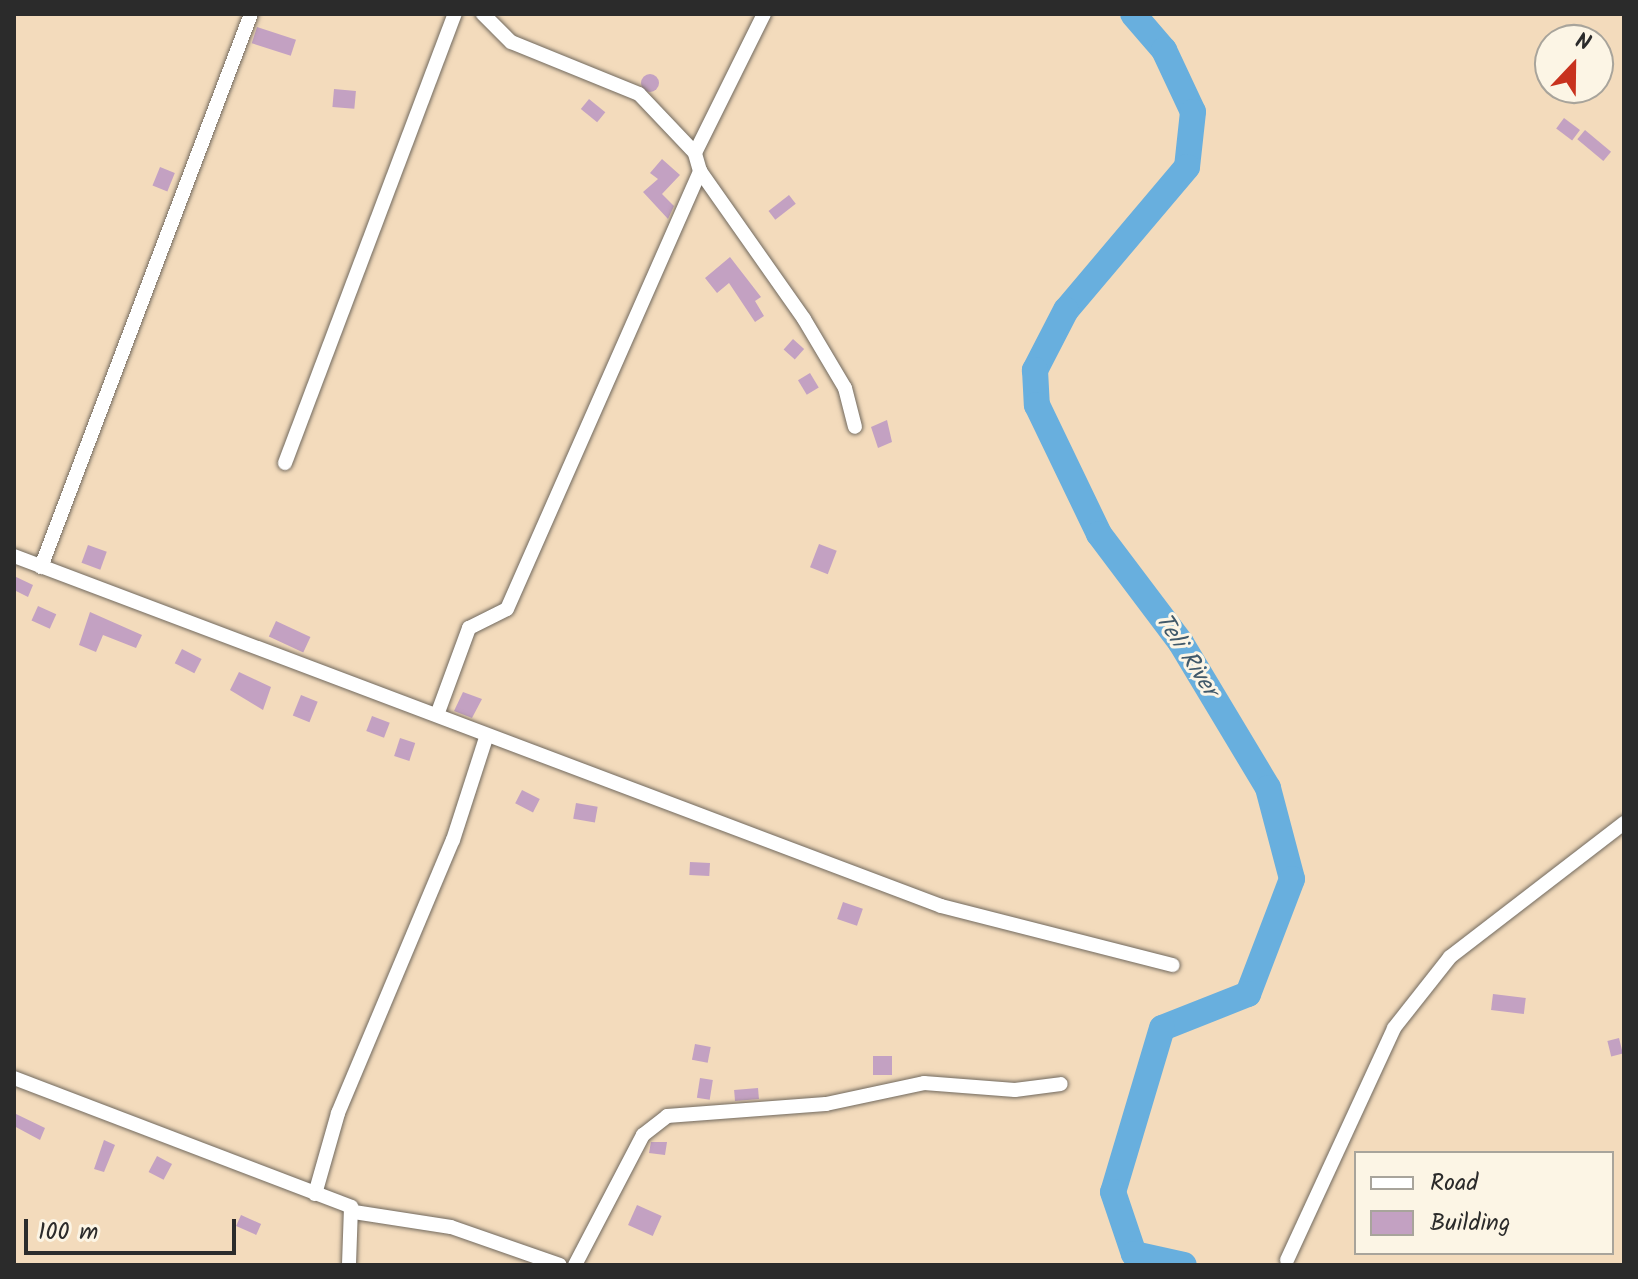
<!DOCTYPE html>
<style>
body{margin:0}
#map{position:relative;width:1638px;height:1279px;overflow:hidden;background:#f3dbbc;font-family:Kalam,sans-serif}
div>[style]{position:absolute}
.river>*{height:26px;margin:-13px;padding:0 13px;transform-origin:13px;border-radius:13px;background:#68afde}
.building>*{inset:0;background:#c3a1c2;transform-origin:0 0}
.round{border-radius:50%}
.roads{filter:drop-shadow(0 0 2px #71695e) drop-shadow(0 0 2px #71695e)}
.minor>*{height:14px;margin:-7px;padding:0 7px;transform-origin:7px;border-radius:7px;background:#fff}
span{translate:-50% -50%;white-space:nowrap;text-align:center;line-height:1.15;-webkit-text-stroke:6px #fcf5e5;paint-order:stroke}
.water-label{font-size:24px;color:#40596a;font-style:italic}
.frame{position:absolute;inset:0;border:16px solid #2b2b2b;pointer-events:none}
.legend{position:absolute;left:1354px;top:1151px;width:260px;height:104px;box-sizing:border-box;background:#fcf5e5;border:2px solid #a8a49b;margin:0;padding:10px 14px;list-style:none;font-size:24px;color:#2b2b2b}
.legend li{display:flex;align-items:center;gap:16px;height:40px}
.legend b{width:40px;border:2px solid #a8a49b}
.north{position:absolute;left:1534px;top:24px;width:80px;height:80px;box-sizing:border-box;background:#fcf5e5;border:2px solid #a8a49b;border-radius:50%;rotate:22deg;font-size:22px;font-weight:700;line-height:32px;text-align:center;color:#2b2b2b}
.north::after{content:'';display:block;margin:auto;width:28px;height:36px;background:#c8321e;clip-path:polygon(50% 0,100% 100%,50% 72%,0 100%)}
.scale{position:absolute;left:24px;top:1219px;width:212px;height:36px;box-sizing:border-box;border:4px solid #2b2b2b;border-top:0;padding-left:10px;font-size:24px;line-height:28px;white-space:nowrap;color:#2b2b2b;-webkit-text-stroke:6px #fcf5e5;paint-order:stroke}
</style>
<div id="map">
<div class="river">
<i style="left:1133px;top:14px;width:48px;rotate:49.3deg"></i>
<i style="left:1164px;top:50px;width:68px;rotate:64.9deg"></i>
<i style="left:1193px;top:112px;width:55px;rotate:96.2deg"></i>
<i style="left:1187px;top:167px;width:187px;rotate:130.2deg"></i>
<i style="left:1066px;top:310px;width:68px;rotate:117.3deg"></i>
<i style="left:1035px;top:370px;width:35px;rotate:87deg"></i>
<i style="left:1037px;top:405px;width:143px;rotate:64.3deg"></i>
<i style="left:1099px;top:534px;width:136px;rotate:53deg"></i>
<i style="left:1181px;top:643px;width:169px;rotate:59deg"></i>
<i style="left:1268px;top:788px;width:94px;rotate:75.2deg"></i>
<i style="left:1292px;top:879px;width:123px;rotate:110.9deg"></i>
<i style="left:1248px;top:994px;width:92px;rotate:158.4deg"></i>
<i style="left:1162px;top:1028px;width:171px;rotate:106.6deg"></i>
<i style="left:1113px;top:1192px;width:65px;rotate:71.3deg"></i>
<i style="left:1134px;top:1254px;width:51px;rotate:12.4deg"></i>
</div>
<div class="building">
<i style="left:257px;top:27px;width:41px;height:17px;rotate:18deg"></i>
<i class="round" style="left:641px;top:74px;width:18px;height:18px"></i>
<i style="left:334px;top:89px;width:22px;height:18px;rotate:5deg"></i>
<i style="left:589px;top:99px;width:21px;height:13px;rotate:39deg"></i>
<i style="left:1564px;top:118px;width:20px;height:13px;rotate:37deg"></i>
<i style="left:1585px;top:130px;width:34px;height:12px;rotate:40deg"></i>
<i style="clip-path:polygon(662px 159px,680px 175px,662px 194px,674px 206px,668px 219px,643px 192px,658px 179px,650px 173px)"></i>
<i style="left:160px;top:167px;width:16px;height:20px;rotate:22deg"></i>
<i style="left:789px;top:195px;width:11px;height:26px;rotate:52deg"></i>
<i style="clip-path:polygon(730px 257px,761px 297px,755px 301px,764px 316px,755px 322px,729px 283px,717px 293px,705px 278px)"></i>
<i style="left:793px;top:339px;width:15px;height:14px;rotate:42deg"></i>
<i style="left:810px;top:373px;width:17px;height:14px;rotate:59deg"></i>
<i style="clip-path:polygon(887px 420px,892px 442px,878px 448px,871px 427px)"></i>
<i style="left:819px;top:544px;width:19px;height:25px;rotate:21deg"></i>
<i style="left:88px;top:545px;width:20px;height:19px;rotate:20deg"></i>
<i style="clip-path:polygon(14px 576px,33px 585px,28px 597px,14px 590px)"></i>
<i style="left:38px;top:606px;width:20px;height:16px;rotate:24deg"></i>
<i style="clip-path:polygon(90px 612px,142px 635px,136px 648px,103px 635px,96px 652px,79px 645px)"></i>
<i style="left:276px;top:621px;width:38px;height:17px;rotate:25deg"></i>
<i style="left:182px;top:649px;width:22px;height:16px;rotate:27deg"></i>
<i style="clip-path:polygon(239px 672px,271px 687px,263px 710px,230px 690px)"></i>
<i style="clip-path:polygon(463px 692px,482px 699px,472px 718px,454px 711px)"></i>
<i style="left:301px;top:695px;width:18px;height:22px;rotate:22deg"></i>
<i style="left:372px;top:716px;width:19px;height:16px;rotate:21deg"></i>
<i style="left:400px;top:738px;width:16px;height:19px;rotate:18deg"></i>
<i style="left:522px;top:790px;width:20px;height:15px;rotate:27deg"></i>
<i style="left:576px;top:803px;width:22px;height:16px;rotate:10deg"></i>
<i style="left:690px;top:862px;width:20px;height:13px;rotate:3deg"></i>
<i style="left:843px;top:902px;width:21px;height:18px;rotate:19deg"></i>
<i style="left:1493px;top:994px;width:33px;height:16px;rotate:7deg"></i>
<i style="left:1619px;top:1038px;width:16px;height:12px;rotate:76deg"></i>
<i style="left:695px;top:1044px;width:16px;height:16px;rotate:11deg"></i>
<i style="left:873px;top:1056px;width:19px;height:19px"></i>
<i style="left:700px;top:1078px;width:13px;height:20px;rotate:9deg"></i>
<i style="left:758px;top:1088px;width:11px;height:24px;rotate:85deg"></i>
<i style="clip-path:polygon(14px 1113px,45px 1128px,40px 1140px,14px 1126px)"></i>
<i style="clip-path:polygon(104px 1140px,115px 1145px,104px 1172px,94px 1169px)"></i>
<i style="clip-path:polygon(651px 1142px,667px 1142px,665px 1155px,649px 1153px)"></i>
<i style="left:157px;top:1156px;width:17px;height:18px;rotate:28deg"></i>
<i style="left:637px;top:1205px;width:27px;height:22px;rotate:24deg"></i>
<i style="left:241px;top:1215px;width:22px;height:12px;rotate:24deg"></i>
</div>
<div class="roads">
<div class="minor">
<i style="left:695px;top:153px;width:155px;rotate:-63.6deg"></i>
<i style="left:700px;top:171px;width:181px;rotate:54.9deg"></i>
<i style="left:804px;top:319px;width:80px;rotate:59.3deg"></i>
<i style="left:845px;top:388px;width:40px;rotate:75.6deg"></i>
<i style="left:285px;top:463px;width:480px;rotate:-69.3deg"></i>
<i style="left:14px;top:556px;width:991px;rotate:20.68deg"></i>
<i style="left:941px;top:906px;width:239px;rotate:14.3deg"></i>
<i style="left:41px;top:567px;width:592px;rotate:-69.21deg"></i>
<i style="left:437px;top:715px;width:93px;rotate:-69.8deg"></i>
<i style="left:469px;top:628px;width:42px;rotate:-26.6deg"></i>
<i style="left:507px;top:609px;width:479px;rotate:-66.2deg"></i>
<i style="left:700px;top:171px;width:19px;rotate:-106deg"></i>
<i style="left:695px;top:153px;width:81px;rotate:-133.5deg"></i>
<i style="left:639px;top:94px;width:138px;rotate:-157.9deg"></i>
<i style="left:511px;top:42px;width:40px;rotate:-135deg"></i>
<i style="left:14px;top:1078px;width:361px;rotate:20.9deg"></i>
<i style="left:351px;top:1207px;width:58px;rotate:92deg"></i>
<i style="left:315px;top:1194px;width:84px;rotate:-74.1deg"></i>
<i style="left:338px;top:1113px;width:296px;rotate:-67.2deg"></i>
<i style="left:453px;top:840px;width:107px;rotate:-72.1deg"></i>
<i style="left:354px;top:1212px;width:98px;rotate:8.8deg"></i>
<i style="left:451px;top:1227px;width:115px;rotate:19.2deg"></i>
<i style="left:1287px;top:1260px;width:255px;rotate:-65.2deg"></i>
<i style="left:1394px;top:1028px;width:90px;rotate:-51.7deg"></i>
<i style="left:1450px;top:957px;width:220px;rotate:-37.6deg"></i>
<i style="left:575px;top:1265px;width:147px;rotate:-62.4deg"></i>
<i style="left:643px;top:1135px;width:31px;rotate:-38deg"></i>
<i style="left:667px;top:1116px;width:159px;rotate:-4.3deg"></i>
<i style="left:826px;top:1104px;width:100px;rotate:-12.1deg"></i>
<i style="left:924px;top:1083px;width:91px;rotate:4.4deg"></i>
<i style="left:1015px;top:1090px;width:46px;rotate:-7.4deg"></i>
</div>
</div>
<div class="water-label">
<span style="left:1186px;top:655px;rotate:57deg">Teli River</span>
</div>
<div class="frame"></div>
<ul class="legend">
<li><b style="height:10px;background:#fff"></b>Road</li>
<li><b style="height:22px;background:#c3a1c2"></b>Building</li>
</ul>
<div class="north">N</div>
<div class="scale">100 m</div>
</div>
